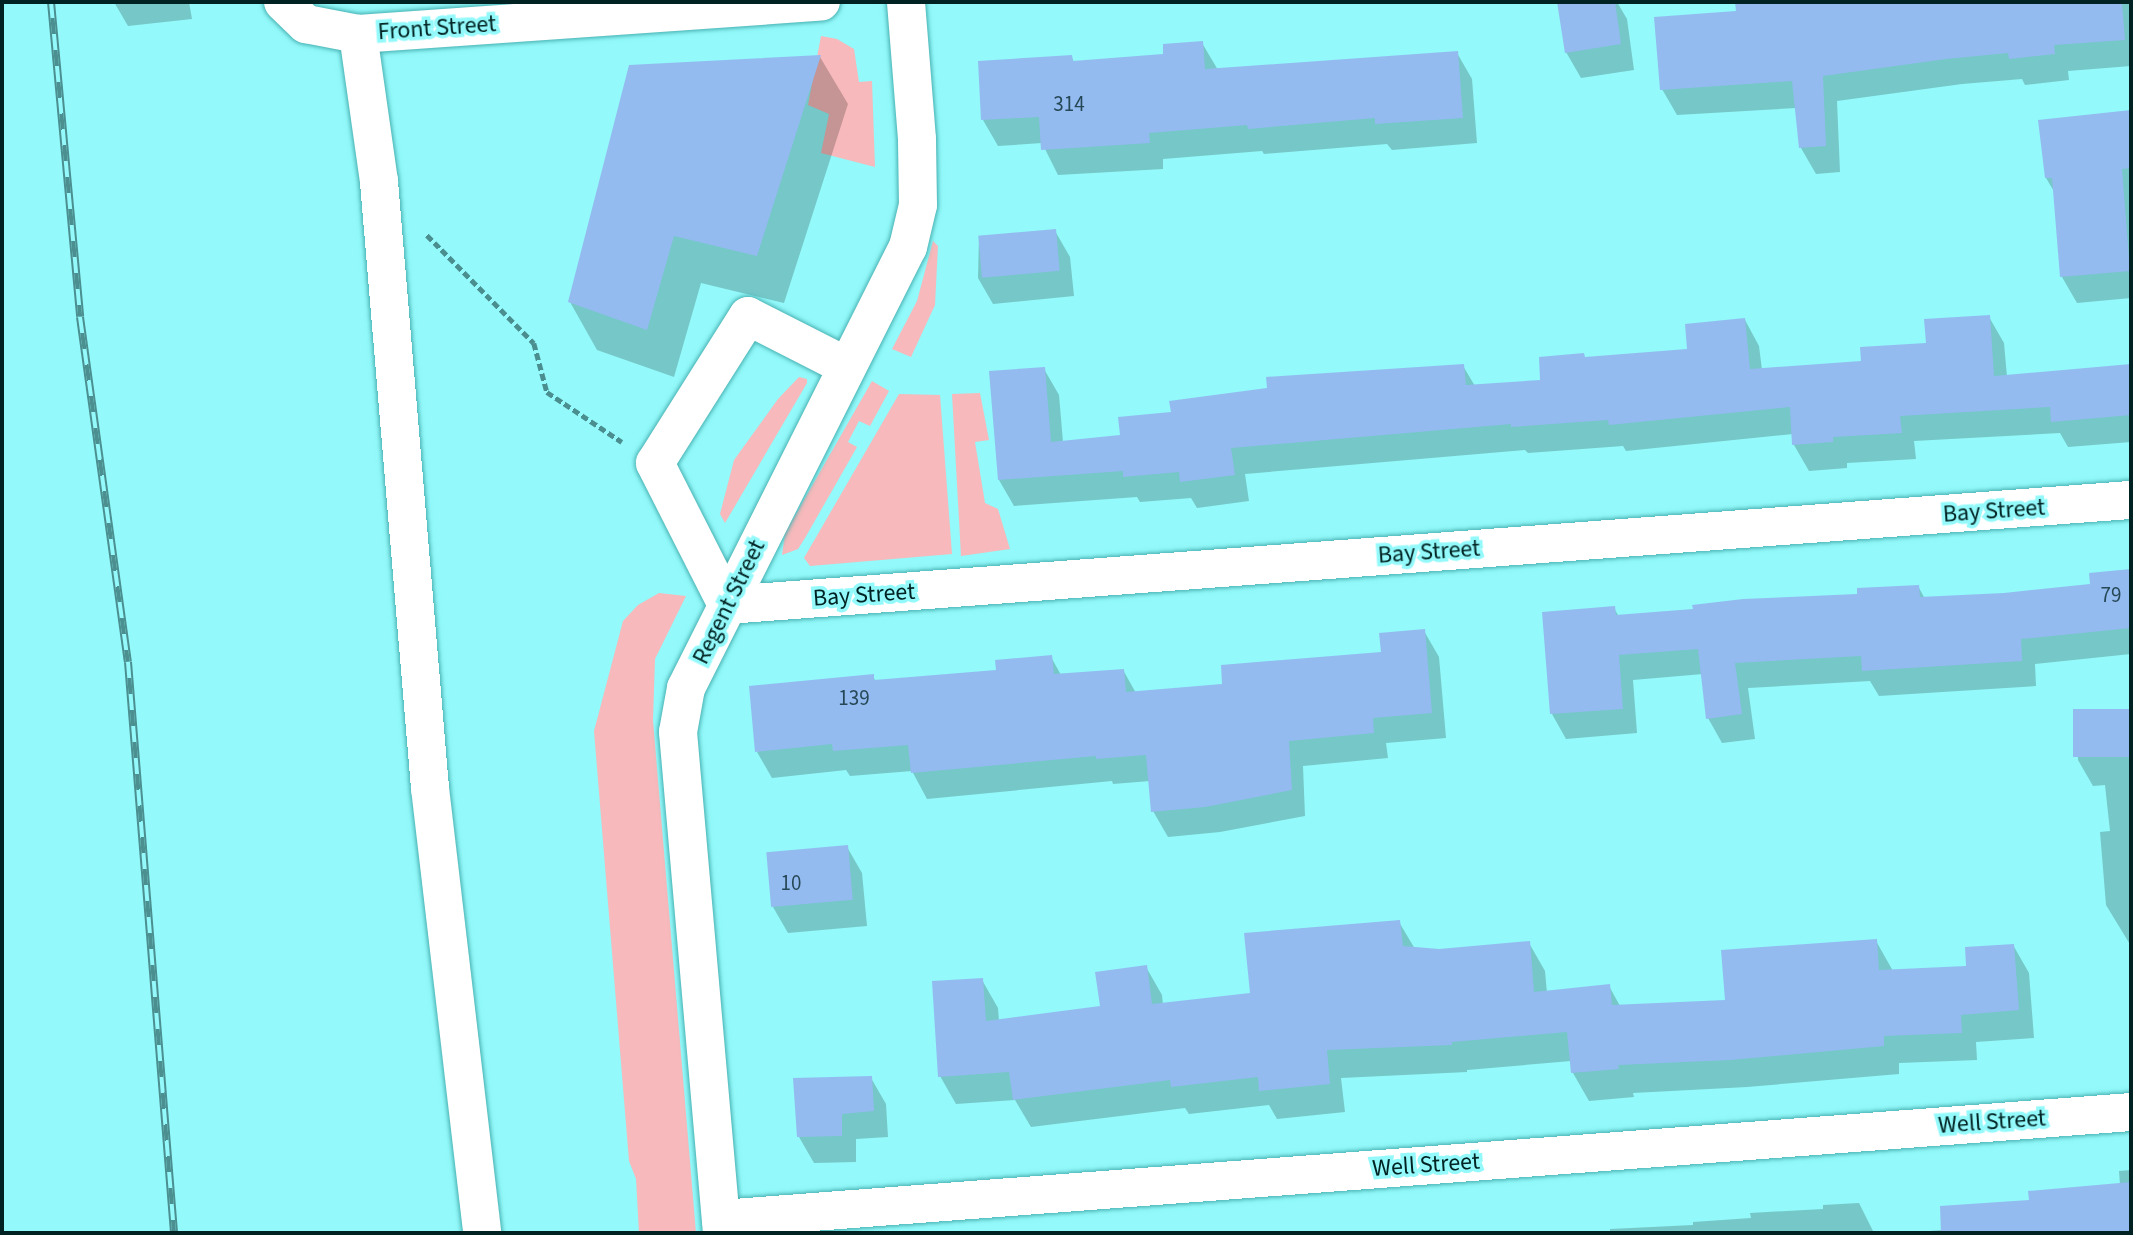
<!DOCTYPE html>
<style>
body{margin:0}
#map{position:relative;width:2133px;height:1235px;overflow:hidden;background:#93f9fa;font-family:"Source Sans 3",sans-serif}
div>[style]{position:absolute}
.green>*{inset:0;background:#f7b9bb}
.shadow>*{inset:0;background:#0003}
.building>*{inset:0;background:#93bbf0;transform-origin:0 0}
.path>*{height:4.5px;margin-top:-2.25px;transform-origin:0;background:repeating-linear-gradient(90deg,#4a8e8f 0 7px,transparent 0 10.5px)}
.roads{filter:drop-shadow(0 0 2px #48b1b2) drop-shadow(0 0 2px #48b1b2)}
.minor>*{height:38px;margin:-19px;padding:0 19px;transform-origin:19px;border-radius:19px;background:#fff}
.rail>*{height:8px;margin-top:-4px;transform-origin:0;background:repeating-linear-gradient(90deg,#93f9fa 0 16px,#4b8f90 0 32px);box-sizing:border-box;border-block:2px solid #4b8f90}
span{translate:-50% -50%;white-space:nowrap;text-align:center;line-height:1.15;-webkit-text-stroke:7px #93f9fa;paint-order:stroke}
.number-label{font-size:21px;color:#264856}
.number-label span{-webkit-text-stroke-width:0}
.street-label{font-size:24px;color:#012222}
.frame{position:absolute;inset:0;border:4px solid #012222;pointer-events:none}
</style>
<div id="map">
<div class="green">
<i style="clip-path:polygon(821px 36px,837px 39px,854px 49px,859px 82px,872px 81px,875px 167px,821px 153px,829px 114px,808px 105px)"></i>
<i style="clip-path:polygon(933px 241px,938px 246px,935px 305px,911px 357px,892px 349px,917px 301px)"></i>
<i style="clip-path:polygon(799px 377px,807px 379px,807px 383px,725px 523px,720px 514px,734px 460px,778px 399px)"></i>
<i style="clip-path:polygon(872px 381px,889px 391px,870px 426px,859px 421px,848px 442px,857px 447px,805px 538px,798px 549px,782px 555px,785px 533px)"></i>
<i style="clip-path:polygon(980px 393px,989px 440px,975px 442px,985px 503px,998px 509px,1010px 549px,961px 556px,952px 394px)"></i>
<i style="clip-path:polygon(899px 394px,940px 395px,952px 554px,810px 566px,804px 558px)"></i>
<i style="clip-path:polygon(659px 593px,686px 596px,655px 659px,653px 720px,696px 1233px,639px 1233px,636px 1179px,629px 1161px,594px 731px,623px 621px,638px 605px)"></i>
</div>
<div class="shadow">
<i style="clip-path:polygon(114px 2px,189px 2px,192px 19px,128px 26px)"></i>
<i style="clip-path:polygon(1559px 2px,1617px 2px,1627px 19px,1634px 70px,1581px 78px,1566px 52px)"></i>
<i style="clip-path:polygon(1774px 2px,2131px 2px,2131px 66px,2068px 71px,2069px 80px,2025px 85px,2022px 79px,1962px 84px,1837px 101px,1840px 172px,1816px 174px,1801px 148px,1796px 108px,1677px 115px,1662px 89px,1737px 12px,1737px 5px)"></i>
<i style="clip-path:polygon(1202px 43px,1218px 70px,1457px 53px,1472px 79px,1477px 143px,1392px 150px,1387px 144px,1264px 154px,1262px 151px,1163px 159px,1163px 169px,1058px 175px,1042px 143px,998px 146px,983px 120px,1071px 57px,1075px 63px,1165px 56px)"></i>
<i style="clip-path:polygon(820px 57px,848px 104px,784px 303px,701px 283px,674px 377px,597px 350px,570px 302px)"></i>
<i style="clip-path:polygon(2131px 111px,2131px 298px,2077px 303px,2062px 277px,2055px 193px,2046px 178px,2040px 122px)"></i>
<i style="clip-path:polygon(1055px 231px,1070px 257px,1074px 296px,993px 304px,978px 278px,979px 236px)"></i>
<i style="clip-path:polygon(1989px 317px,2004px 343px,2007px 377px,2131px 365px,2131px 442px,2068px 447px,2060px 433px,1914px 441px,1916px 459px,1847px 463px,1847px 468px,1809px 471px,1794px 445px,1793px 434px,1626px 451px,1623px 446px,1528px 453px,1525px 450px,1245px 474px,1249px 501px,1197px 508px,1191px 498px,1140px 502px,1137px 497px,1014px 506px,999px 480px,1044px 369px,1059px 395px,1063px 442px,1122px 436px,1173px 414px,1463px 366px,1475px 386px,1542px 381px,1586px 359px,1689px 350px,1745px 320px,1759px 346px,1762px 370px,1863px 363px,1927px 345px)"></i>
<i style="clip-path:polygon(2131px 571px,2131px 654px,2035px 664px,2036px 686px,1879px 696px,1870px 681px,1748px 688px,1755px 739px,1722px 743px,1708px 718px,1703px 674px,1633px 680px,1637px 733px,1566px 739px,1552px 714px,1614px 608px,1619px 617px,1859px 595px,1918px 586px,1925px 599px,2004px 594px,2092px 586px,2091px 575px)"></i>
<i style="clip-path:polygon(1424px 631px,1439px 657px,1446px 738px,1386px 743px,1388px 758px,1303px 766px,1305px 816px,1220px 832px,1168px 837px,1153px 811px,1150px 781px,1113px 784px,1112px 781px,927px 799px,912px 771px,850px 776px,846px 770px,772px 778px,757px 752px,873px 676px,876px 682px,998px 672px,1051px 657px,1061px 675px,1123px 670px,1136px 693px,1224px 686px,1382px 654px)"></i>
<i style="clip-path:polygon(2131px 711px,2131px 946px,2106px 905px,2100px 832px,2110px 831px,2105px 785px,2093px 786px,2078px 760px,2075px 715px)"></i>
<i style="clip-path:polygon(847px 847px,862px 873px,867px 926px,788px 933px,773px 907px)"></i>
<i style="clip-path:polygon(1399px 922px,1415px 949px,1439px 951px,1529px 943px,1545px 971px,1547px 993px,1609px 986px,1620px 1006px,1727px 1001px,1876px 941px,1893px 971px,1968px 967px,2013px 945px,2029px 973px,2034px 1038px,1976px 1042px,1977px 1060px,1899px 1063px,1899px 1074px,1747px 1087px,1633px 1093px,1634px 1097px,1589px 1101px,1573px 1073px,1571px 1061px,1467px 1070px,1467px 1072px,1341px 1078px,1345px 1112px,1277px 1119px,1269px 1105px,1189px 1114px,1185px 1108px,1031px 1127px,1015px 1100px,956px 1104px,940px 1076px,982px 980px,998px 1008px,999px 1021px,1102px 1008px,1146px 967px,1162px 995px,1163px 1005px,1252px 995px)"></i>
<i style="clip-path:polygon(871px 1078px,886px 1104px,888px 1137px,856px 1139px,856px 1162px,814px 1163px,799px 1137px)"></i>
<i style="clip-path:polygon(2131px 1170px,2131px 1233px,1962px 1233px,1960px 1206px,2031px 1202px,2120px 1185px,2119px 1171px)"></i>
<i style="clip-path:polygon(1859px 1203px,1874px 1233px,1610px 1233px,1610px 1229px,1693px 1225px,1693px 1222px,1751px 1218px,1750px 1213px,1823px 1209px,1823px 1205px)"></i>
<i style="clip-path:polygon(1943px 1230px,1945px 1233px,1900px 1233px)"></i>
</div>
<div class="building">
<i style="clip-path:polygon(1557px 2px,1615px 2px,1621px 44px,1565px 53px)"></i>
<i style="clip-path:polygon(1735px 2px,2122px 2px,2125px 40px,2054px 45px,2055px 54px,2009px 59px,2008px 53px,1946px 59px,1823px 76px,1826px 146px,1799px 148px,1792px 81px,1660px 90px,1654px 17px,1736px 11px)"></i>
<i style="clip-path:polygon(1203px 41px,1205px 69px,1458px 51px,1463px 118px,1375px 124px,1375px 118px,1248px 129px,1247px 125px,1149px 133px,1150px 143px,1041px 150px,1039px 117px,981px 120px,978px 61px,1072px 55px,1073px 61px,1163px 54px,1163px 44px)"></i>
<i style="clip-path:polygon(821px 55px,757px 256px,674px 236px,647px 330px,568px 302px,629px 65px)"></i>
<i style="clip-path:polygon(2131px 110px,2131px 168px,2122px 169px,2130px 271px,2060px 277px,2052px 178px,2045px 178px,2038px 120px)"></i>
<i style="left:1056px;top:229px;width:42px;height:78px;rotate:85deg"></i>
<i style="clip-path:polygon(1990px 315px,1994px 376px,2131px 364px,2131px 415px,2051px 422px,2050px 407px,1900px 416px,1902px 433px,1833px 437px,1833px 442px,1792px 445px,1790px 407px,1609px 425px,1608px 420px,1511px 427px,1511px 424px,1231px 448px,1235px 475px,1180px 482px,1179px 472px,1123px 477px,1123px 471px,998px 480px,989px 371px,1045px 367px,1051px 442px,1120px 435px,1118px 417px,1171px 412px,1169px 401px,1267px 388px,1266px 377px,1464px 364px,1466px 385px,1540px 380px,1539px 357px,1584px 353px,1585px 357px,1687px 349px,1685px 324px,1745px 318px,1750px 369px,1861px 361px,1860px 347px,1926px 343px,1924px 319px)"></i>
<i style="clip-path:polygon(2131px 569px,2131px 628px,2021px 639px,2022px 661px,1862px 671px,1861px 656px,1735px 663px,1742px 714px,1706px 719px,1698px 649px,1619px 655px,1623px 709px,1550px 714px,1542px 612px,1615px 606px,1616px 615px,1693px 609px,1692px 605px,1743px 599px,1857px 594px,1857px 588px,1919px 585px,1920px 597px,2004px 593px,2090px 584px,2089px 573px)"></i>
<i style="clip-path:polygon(1425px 629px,1432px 713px,1373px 718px,1374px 733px,1289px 741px,1292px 790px,1205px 807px,1151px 812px,1146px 755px,1096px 759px,1096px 756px,911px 773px,908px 745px,833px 751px,832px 744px,755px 752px,749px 686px,874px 674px,874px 680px,996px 670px,995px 660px,1052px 655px,1054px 674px,1124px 669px,1126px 692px,1222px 684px,1221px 665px,1381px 652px,1379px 633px)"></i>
<i style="left:2131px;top:709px;width:48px;height:58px;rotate:90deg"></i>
<i style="left:848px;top:845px;width:55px;height:82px;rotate:85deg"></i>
<i style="clip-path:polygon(1400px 920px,1403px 946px,1439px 949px,1530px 941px,1534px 992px,1610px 984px,1612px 1005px,1725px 1000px,1721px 950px,1877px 939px,1879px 970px,1966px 966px,1965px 947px,2014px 944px,2019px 1010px,1961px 1015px,1962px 1033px,1884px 1036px,1884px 1046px,1730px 1060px,1618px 1065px,1619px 1069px,1571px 1073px,1567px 1032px,1452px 1042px,1452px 1045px,1327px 1050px,1330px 1084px,1259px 1091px,1258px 1077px,1171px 1087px,1170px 1080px,1013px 1100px,1009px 1072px,938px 1077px,932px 981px,983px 978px,986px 1021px,1100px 1006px,1095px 972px,1147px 965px,1152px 1004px,1250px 993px,1244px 933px)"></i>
<i style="clip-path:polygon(872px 1076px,874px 1111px,842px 1114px,842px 1136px,797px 1137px,793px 1078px)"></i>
<i style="clip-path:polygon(2131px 1182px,2131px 1233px,1941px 1233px,1940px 1206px,2029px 1200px,2028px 1191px)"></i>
</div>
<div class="path">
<i style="left:427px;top:235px;width:152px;rotate:45.3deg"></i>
<i style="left:534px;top:343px;width:51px;rotate:75.1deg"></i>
<i style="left:547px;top:392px;width:90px;rotate:33.7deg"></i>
</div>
<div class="roads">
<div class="minor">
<i style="left:283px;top:2px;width:32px;rotate:44deg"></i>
<i style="left:306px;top:24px;width:53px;rotate:10.9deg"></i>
<i style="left:358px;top:34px;width:464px;rotate:-4deg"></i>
<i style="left:358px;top:34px;width:149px;rotate:81.9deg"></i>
<i style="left:379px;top:182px;width:608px;rotate:85.19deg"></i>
<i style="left:430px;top:788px;width:448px;rotate:83.3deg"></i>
<i style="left:846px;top:366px;width:110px;rotate:-153deg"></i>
<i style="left:748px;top:316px;width:174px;rotate:122.3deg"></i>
<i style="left:655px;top:463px;width:159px;rotate:63.1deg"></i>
<i style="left:727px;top:605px;width:1408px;rotate:-4.28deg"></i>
<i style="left:721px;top:1219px;width:1414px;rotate:-4.34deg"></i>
<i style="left:722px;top:1233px;width:503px;rotate:-95.02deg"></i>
<i style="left:678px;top:732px;width:45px;rotate:-79.7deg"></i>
<i style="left:686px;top:688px;width:494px;rotate:-63.3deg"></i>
<i style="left:908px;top:247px;width:43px;rotate:-76.6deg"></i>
<i style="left:918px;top:205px;width:66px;rotate:-90.9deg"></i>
<i style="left:917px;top:139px;width:137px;rotate:-94.6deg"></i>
</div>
</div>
<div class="rail">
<i style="left:51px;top:2px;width:316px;rotate:84.7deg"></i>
<i style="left:80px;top:317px;width:348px;rotate:82.1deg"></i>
<i style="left:128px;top:662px;width:573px;rotate:85.39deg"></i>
</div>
<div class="number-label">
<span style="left:1069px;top:104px">314</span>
<span style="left:2111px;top:595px">79</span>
<span style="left:854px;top:698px">139</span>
<span style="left:791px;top:883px">10</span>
</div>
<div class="street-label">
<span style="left:437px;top:28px;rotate:-4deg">Front Street</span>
<span style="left:1994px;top:511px;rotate:-4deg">Bay Street</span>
<span style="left:1429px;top:552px;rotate:-4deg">Bay Street</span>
<span style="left:864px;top:595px;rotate:-4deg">Bay Street</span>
<span style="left:729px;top:602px;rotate:-64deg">Regent Street</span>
<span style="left:1992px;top:1122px;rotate:-4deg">Well Street</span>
<span style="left:1426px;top:1165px;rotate:-4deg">Well Street</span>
</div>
<div class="frame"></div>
</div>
